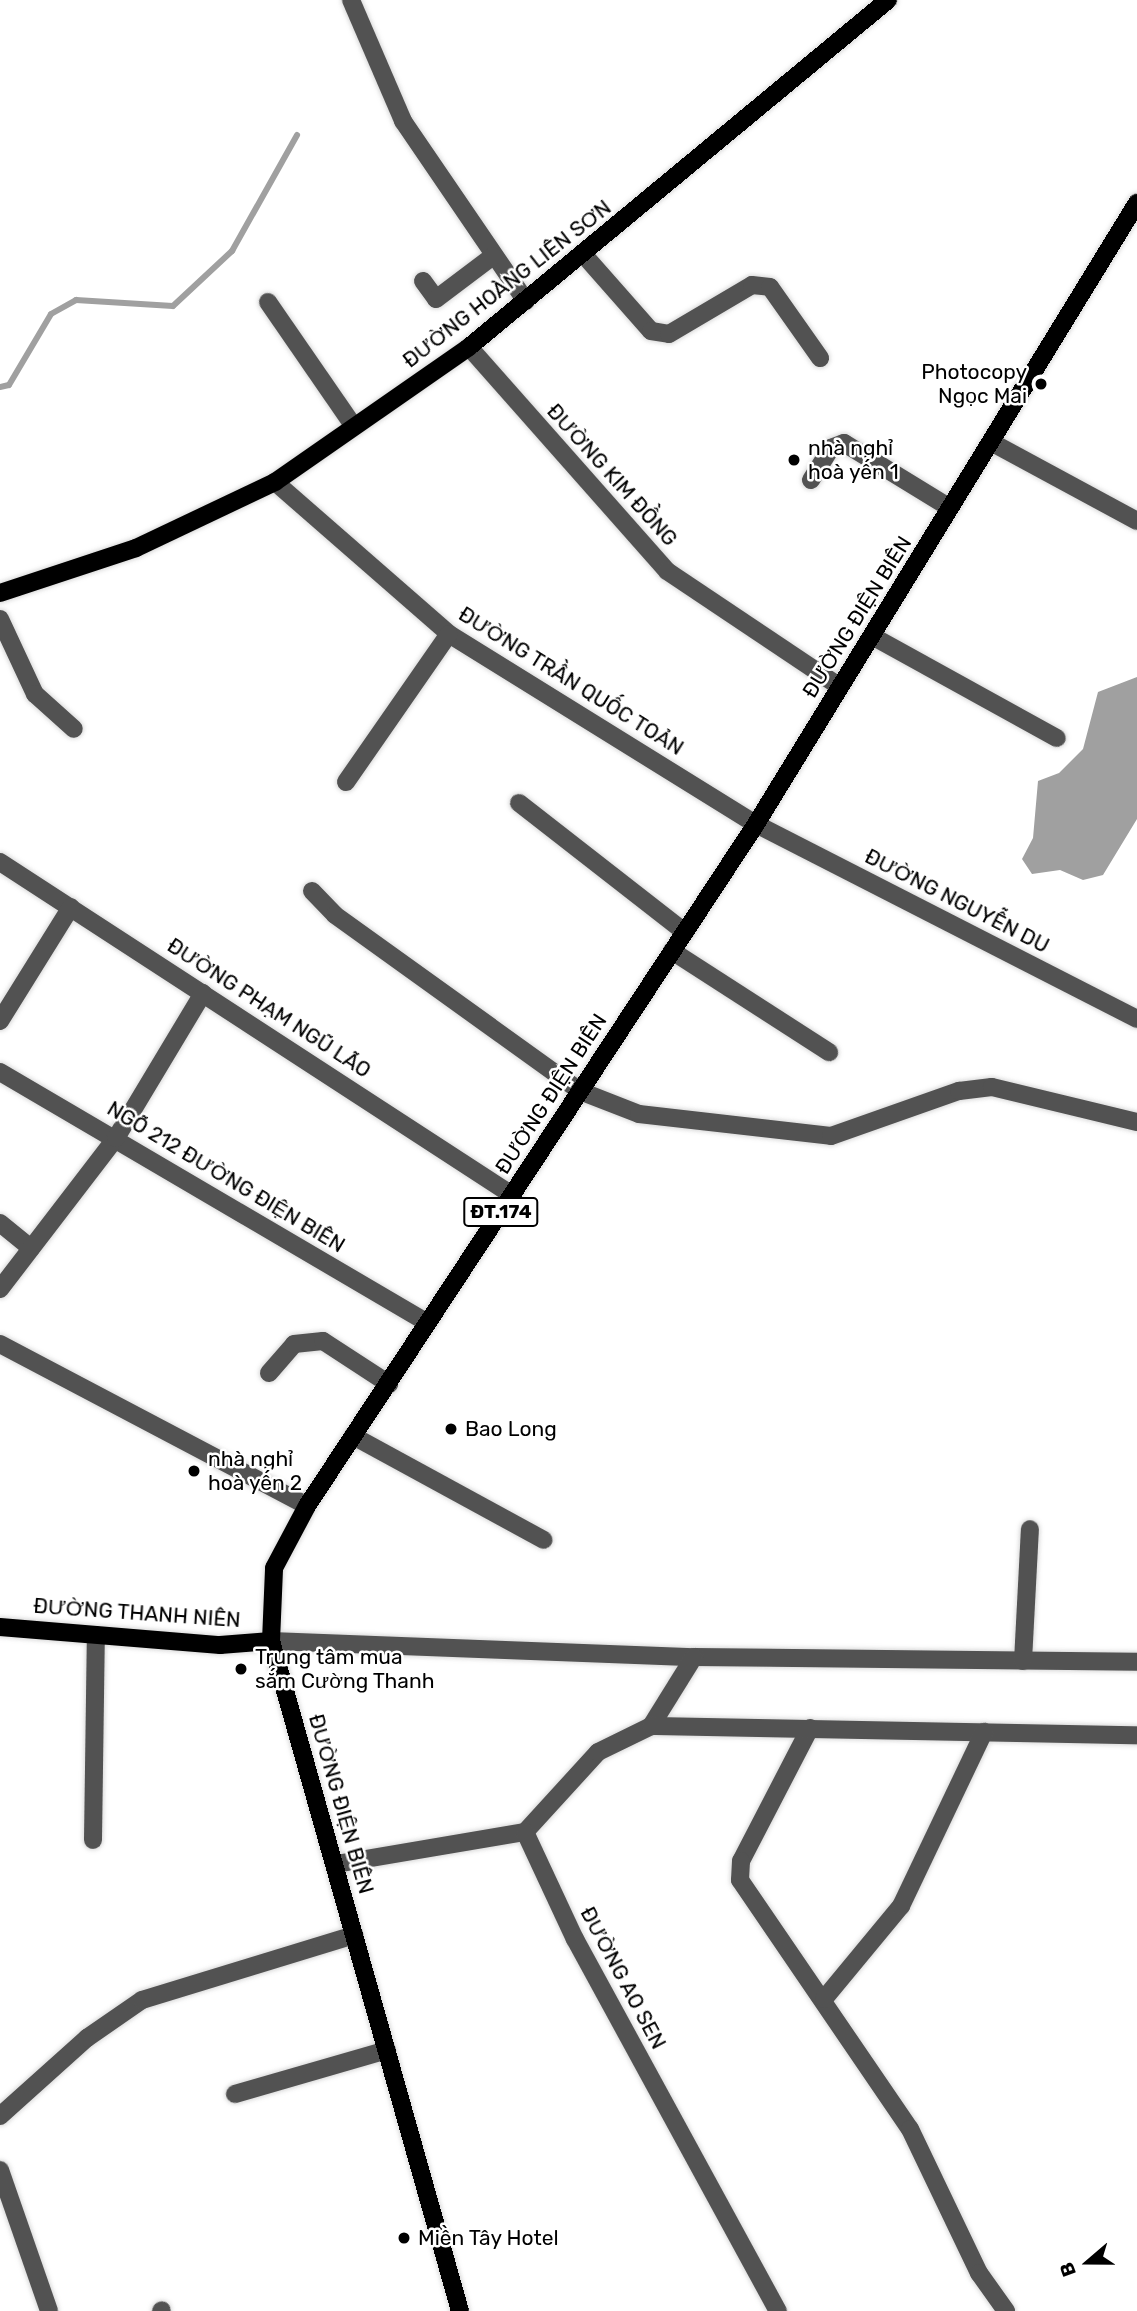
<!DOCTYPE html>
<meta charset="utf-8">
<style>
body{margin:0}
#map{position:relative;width:1137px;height:2311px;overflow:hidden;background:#fff;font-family:Rubik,sans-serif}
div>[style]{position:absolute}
.water>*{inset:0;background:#a0a0a0}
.stream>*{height:6px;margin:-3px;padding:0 3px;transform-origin:3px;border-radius:3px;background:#a0a0a0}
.roads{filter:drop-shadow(0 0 2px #dbdbdb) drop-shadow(0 0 2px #dbdbdb)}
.minor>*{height:18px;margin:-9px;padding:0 9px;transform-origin:9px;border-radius:9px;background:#525252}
.major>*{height:18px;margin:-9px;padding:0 9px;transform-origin:9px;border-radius:9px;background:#000}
.dots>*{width:19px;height:19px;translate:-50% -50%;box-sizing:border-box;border:4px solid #fff;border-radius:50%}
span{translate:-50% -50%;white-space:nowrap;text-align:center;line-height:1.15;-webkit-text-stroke:5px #fff;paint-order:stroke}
.shield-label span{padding:2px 5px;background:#fff;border:2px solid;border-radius:5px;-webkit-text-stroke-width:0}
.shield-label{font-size:19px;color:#000;font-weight:700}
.street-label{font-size:21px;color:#000}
.poi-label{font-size:21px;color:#000}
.right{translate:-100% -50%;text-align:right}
.left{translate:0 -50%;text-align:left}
.north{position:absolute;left:1053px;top:2227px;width:70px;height:70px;-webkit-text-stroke:5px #fff;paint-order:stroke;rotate:250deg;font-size:19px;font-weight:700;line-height:28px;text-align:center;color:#000}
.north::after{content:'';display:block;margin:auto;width:24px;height:32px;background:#000;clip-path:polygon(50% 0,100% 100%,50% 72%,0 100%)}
</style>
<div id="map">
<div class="water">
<i style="clip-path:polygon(1137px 677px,1137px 819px,1103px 875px,1083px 880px,1060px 870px,1032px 874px,1022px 859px,1033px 838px,1038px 781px,1059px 773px,1083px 749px,1098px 692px)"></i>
</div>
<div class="stream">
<i style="left:0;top:387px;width:9px;rotate:-13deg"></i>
<i style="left:9px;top:385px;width:82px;rotate:-59.4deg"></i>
<i style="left:51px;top:314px;width:29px;rotate:-29deg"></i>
<i style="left:76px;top:300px;width:97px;rotate:3.5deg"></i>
<i style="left:173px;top:306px;width:81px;rotate:-43deg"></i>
<i style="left:232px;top:251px;width:133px;rotate:-60.7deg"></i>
</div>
<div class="roads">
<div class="minor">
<i style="left:351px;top:0;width:132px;rotate:66.7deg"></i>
<i style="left:403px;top:121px;width:218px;rotate:55.7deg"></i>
<i style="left:584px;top:255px;width:101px;rotate:48.6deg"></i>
<i style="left:651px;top:331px;width:18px;rotate:9deg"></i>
<i style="left:669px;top:334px;width:96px;rotate:-30.6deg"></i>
<i style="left:752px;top:285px;width:18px;rotate:6deg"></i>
<i style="left:770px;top:287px;width:87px;rotate:54.8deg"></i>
<i style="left:423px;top:281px;width:22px;rotate:54deg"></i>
<i style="left:436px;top:299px;width:71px;rotate:-37deg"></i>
<i style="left:268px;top:302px;width:150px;rotate:55.4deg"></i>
<i style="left:469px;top:347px;width:299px;rotate:48.5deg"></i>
<i style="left:667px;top:571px;width:208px;rotate:33.8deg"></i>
<i style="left:991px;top:442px;width:166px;rotate:28.4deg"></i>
<i style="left:811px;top:480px;width:38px;rotate:-58deg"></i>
<i style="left:831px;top:448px;width:14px;rotate:-21deg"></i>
<i style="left:844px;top:443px;width:124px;rotate:31.5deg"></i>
<i style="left:275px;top:482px;width:231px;rotate:41.1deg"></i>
<i style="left:449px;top:634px;width:361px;rotate:31.8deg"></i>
<i style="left:756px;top:824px;width:428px;rotate:27.1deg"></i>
<i style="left:0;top:619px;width:83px;rotate:65deg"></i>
<i style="left:35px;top:694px;width:52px;rotate:41.9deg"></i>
<i style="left:872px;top:636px;width:211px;rotate:28.9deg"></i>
<i style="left:346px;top:782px;width:180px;rotate:-55.2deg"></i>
<i style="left:519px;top:803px;width:210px;rotate:37.9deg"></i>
<i style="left:0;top:862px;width:611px;rotate:33.04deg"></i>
<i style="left:312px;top:891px;width:33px;rotate:46deg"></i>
<i style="left:335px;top:915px;width:302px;rotate:35.7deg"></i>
<i style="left:580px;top:1091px;width:63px;rotate:21.3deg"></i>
<i style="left:639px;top:1114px;width:193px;rotate:6.5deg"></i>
<i style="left:831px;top:1136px;width:136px;rotate:-19.4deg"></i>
<i style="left:959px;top:1091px;width:33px;rotate:-7deg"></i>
<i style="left:992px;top:1087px;width:149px;rotate:13.6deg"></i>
<i style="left:672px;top:951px;width:187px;rotate:32.8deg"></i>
<i style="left:0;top:1021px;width:134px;rotate:-58.1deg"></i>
<i style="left:0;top:1072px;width:495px;rotate:30.4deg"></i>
<i style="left:0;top:1223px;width:40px;rotate:39deg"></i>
<i style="left:0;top:1289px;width:190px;rotate:-52.5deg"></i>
<i style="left:116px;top:1138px;width:169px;rotate:-59deg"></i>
<i style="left:0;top:1344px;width:347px;rotate:27.8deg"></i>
<i style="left:269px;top:1373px;width:38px;rotate:-49deg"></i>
<i style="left:294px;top:1344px;width:29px;rotate:-6deg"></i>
<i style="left:323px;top:1341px;width:79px;rotate:33.1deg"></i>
<i style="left:353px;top:1436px;width:217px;rotate:28.6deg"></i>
<i style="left:271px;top:1641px;width:423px;rotate:2.2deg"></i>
<i style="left:694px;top:1657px;width:443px;rotate:0.6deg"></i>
<i style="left:1023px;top:1661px;width:132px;rotate:-87deg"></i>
<i style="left:651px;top:1726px;width:81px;rotate:-58.1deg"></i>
<i style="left:810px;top:1728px;width:150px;rotate:117.4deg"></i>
<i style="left:741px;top:1861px;width:19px;rotate:93deg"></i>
<i style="left:740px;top:1880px;width:301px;rotate:55.7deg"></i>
<i style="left:910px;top:2129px;width:160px;rotate:64.4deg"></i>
<i style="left:979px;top:2273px;width:47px;rotate:54.6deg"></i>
<i style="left:525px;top:1832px;width:108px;rotate:-47.6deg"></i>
<i style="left:598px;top:1752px;width:59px;rotate:-26.1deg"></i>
<i style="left:651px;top:1726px;width:486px;rotate:1.1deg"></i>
<i style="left:93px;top:1840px;width:205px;rotate:-89.2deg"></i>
<i style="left:336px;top:1864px;width:192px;rotate:-9.6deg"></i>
<i style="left:525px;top:1832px;width:118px;rotate:65deg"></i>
<i style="left:575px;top:1939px;width:424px;rotate:61.4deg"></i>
<i style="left:824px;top:1999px;width:121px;rotate:-50.4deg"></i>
<i style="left:901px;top:1906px;width:193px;rotate:-64.5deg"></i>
<i style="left:235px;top:2094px;width:158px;rotate:-16.1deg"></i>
<i style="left:0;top:2116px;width:117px;rotate:-41.9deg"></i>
<i style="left:87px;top:2038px;width:67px;rotate:-34.6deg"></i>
<i style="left:142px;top:2000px;width:222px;rotate:-17deg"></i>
<i style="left:0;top:2170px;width:149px;rotate:70.8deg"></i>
<i style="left:161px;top:2311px;width:1px;rotate:-45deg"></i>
</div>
<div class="major">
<i style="left:0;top:593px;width:143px;rotate:-18.3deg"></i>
<i style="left:136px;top:548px;width:154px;rotate:-25.4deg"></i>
<i style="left:275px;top:482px;width:236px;rotate:-34.8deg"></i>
<i style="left:469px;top:347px;width:544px;rotate:-39.63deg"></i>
<i style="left:0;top:1627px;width:221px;rotate:4.7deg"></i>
<i style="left:220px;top:1645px;width:51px;rotate:-4.5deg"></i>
<i style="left:460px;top:2311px;width:696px;rotate:-105.75deg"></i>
<i style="left:271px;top:1641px;width:73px;rotate:-87.6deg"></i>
<i style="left:274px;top:1568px;width:70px;rotate:-62deg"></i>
<i style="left:307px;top:1506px;width:817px;rotate:-56.64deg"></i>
<i style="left:756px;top:824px;width:729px;rotate:-58.47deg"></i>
</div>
</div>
<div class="dots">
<i style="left:1041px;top:384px;background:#000"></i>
<i style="left:794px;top:460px;background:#000"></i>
<i style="left:451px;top:1429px;background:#000"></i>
<i style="left:194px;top:1471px;background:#000"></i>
<i style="left:241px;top:1669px;background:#000"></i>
<i style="left:404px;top:2238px;background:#000"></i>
</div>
<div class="shield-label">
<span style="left:501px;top:1212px">ĐT.174</span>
</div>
<div class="street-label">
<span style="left:507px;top:284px;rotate:-38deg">ĐƯỜNG HOÀNG LIÊN SƠN</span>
<span style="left:612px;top:475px;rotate:48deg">ĐƯỜNG KIM ĐỒNG</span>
<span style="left:857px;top:617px;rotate:-58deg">ĐƯỜNG ĐIỆN BIÊN</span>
<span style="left:571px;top:681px;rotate:32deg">ĐƯỜNG TRẦN QUỐC TOẢN</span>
<span style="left:957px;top:901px;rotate:27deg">ĐƯỜNG NGUYỄN DU</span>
<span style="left:269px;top:1008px;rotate:33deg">ĐƯỜNG PHẠM NGŨ LÃO</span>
<span style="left:551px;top:1094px;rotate:-57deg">ĐƯỜNG ĐIỆN BIÊN</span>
<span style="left:226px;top:1177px;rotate:31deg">NGÕ 212 ĐƯỜNG ĐIỆN BIÊN</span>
<span style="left:137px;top:1613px;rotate:4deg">ĐƯỜNG THANH NIÊN</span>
<span style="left:341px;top:1804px;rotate:74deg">ĐƯỜNG ĐIỆN BIÊN</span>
<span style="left:623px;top:1978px;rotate:62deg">ĐƯỜNG AO SEN</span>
</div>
<div class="poi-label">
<span class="right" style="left:1027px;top:384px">Photocopy<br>Ngọc Mai</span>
<span class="left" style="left:808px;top:460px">nhà nghỉ<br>hoà yến 1</span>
<span class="left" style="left:465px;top:1429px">Bao Long</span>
<span class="left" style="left:208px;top:1471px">nhà nghỉ<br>hoà yến 2</span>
<span class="left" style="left:255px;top:1669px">Trung tâm mua<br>sắm Cường Thanh</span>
<span class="left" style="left:418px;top:2238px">Miền Tây Hotel</span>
</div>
<div class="north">B</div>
</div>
